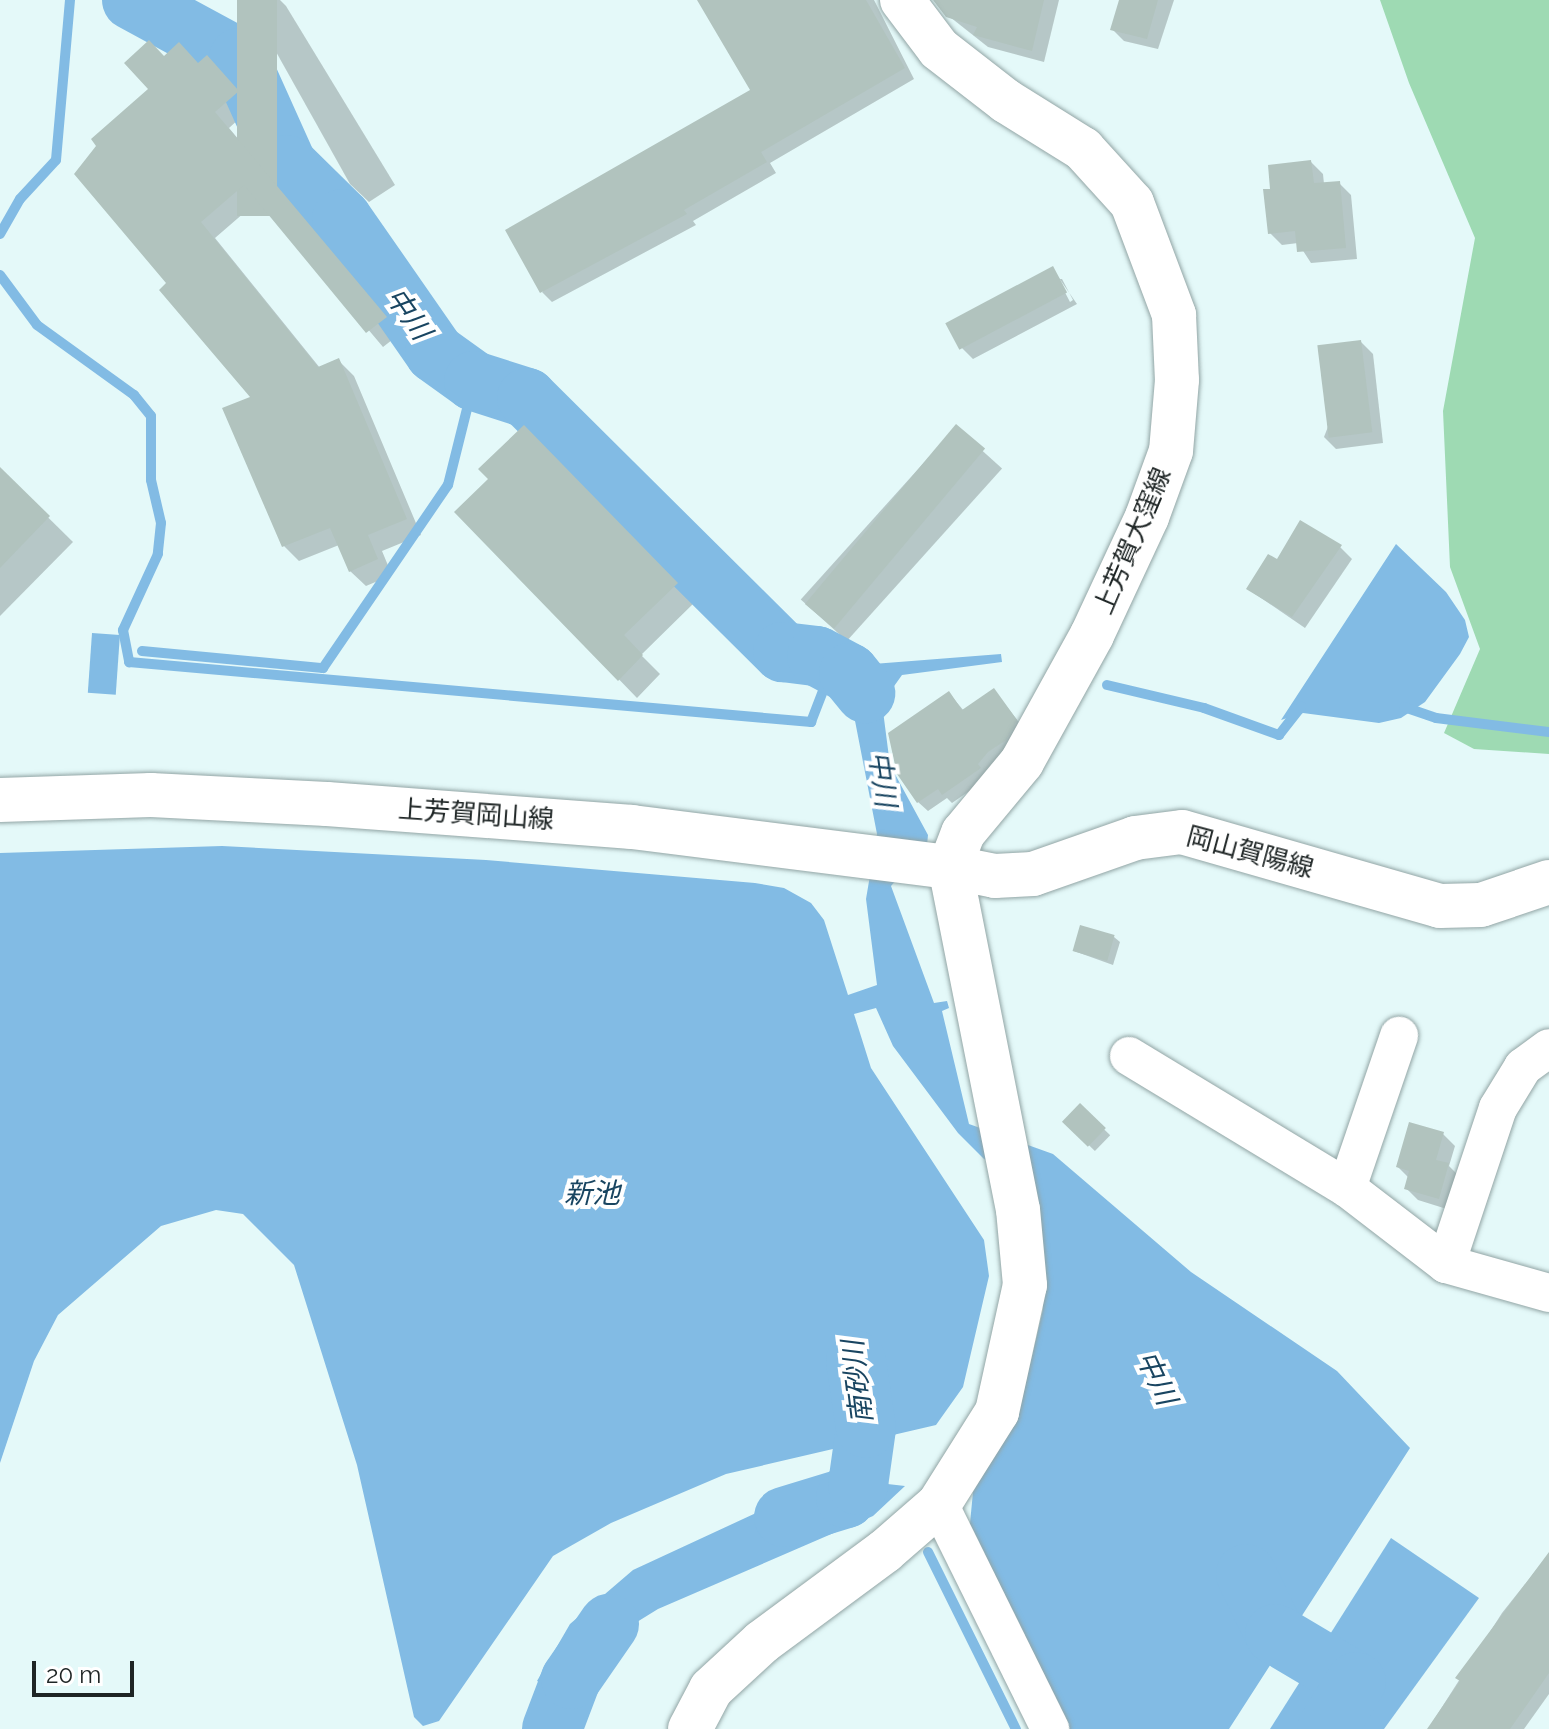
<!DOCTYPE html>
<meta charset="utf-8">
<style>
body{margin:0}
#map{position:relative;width:1549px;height:1729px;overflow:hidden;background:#e4f9f9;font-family:Raleway,"Noto Sans JP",sans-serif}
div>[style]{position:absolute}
.green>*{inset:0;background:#9edab3}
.water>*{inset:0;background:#82bbe4;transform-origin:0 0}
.shadow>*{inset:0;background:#0003;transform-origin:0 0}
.stream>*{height:10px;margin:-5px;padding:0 5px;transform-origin:5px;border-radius:5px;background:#82bbe4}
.river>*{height:60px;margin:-30px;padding:0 30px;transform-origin:30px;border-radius:30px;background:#82bbe4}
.building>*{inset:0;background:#b1c3be;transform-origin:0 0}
.roads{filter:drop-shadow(0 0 2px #92a5a5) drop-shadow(0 0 2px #92a5a5)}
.street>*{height:38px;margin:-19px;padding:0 19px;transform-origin:19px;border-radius:19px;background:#fff}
.secondary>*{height:44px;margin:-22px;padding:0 22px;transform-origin:22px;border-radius:22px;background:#fff}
.primary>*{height:44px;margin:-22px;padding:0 22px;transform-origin:22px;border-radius:22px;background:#fff}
span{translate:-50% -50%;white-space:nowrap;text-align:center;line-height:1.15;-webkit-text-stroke:8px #fff;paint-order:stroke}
.street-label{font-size:26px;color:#1e2525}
.water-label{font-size:28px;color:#194561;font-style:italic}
.scale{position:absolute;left:32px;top:1661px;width:102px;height:36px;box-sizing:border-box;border:4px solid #1e2525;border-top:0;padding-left:10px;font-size:24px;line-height:28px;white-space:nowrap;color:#1e2525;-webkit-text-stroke:6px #fff;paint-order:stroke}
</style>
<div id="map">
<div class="green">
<i style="clip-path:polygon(1380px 0,1549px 0,1549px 754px,1474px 749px,1444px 733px,1480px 649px,1450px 567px,1443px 411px,1475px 238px,1409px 83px)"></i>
</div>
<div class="water">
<i style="clip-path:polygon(1396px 544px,1446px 592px,1465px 620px,1469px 637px,1460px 654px,1425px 702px,1401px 718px,1379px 723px,1303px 713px,1281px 720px)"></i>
<i style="left:92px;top:633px;width:28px;height:60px;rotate:4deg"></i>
<i style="clip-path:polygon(840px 641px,873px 664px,1001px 654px,1002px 662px,902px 675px,882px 703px,890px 765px,928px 835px,927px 845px,891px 886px,934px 1003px,947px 1001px,949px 1008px,942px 1011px,969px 1124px,1053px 1154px,1191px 1272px,1337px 1371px,1410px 1448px,1229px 1729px,1070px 1729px,969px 1534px,973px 1492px,1019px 1412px,1043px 1309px,1042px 1243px,1033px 1183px,984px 1159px,958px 1133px,893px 1046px,876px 1008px,854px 1014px,871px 1068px,984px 1240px,989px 1276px,963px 1387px,936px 1425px,726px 1474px,611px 1523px,553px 1556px,439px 1721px,423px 1726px,414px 1717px,357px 1465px,294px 1265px,243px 1214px,216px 1210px,161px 1226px,58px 1315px,34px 1361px,0 1463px,0 853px,222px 846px,486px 860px,755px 883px,784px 888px,811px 903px,824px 920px,848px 995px,877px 985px,866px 899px,877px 834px,850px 695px,818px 664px,785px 663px,816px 646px,829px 653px)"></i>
<i style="clip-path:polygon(870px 1482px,905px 1486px,873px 1516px,658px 1609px,624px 1630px,603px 1659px,591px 1703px,537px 1681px,570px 1624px,633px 1570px,756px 1513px)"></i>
<i style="clip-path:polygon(1391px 1538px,1479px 1598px,1384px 1729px,1270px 1729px)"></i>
</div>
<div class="shadow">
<i style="clip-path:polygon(247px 0,280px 0,286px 6px,395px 185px,369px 202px,350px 184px)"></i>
<i style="clip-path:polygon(700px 0,874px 0,914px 79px,770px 163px,776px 173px,693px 221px,696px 225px,552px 302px,542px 292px,753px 91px)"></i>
<i style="clip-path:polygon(954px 0,1059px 0,1044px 62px,988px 47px,950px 17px)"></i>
<i style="clip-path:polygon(1121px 0,1174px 0,1158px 49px,1124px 41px,1113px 30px)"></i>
<i style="clip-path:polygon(165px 58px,222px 73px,252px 107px,229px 128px,401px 333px,383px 347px,259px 200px,215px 238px,320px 368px,339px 361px,354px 376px,421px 535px,382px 551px,392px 575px,366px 586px,350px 571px,339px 545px,299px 561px,284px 546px,253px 397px,169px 283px,150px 89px)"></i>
<i style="clip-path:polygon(1311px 162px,1323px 174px,1324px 184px,1339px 183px,1351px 195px,1357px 259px,1311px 263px,1298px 243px,1282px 245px,1270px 233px,1272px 190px)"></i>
<i style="clip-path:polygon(evenodd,1052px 268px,1077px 304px,973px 359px,961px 347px,948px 323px,1052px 268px,1058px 279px,1062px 279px,1073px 300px,1070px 302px,1058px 279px)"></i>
<i style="clip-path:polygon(1361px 342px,1373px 354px,1383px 443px,1336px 449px,1324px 437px)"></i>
<i style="left:956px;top:427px;width:62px;height:232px;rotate:42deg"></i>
<i style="clip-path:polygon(524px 428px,695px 602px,641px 655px,660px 674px,637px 698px,457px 512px,491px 479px)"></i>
<i style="clip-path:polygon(0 470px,73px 542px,0 616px)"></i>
<i style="clip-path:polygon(1340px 547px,1352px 559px,1305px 628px,1248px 589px,1277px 561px)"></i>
<i style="clip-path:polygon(994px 690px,1025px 730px,988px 778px,952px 803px,947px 798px,928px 811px,918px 802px,949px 693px,964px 711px)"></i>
<i style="clip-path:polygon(1114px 937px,1120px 942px,1113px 965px,1074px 951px)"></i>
<i style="left:1080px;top:1106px;width:42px;height:22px;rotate:44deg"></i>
<i style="clip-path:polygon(1443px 1134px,1455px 1146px,1449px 1166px,1460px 1177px,1450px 1210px,1418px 1200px,1406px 1188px,1409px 1178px,1398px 1167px)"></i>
<i style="clip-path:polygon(1549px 1554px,1549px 1694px,1524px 1729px,1428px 1729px,1502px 1613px)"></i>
</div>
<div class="stream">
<i style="left:0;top:234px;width:40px;rotate:-60.3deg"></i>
<i style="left:20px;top:199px;width:53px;rotate:-47.3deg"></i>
<i style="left:56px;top:160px;width:161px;rotate:-85deg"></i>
<i style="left:0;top:275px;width:62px;rotate:53.5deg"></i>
<i style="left:37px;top:325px;width:120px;rotate:35.8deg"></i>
<i style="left:134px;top:395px;width:27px;rotate:51deg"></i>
<i style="left:151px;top:416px;width:64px;rotate:90deg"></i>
<i style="left:151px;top:480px;width:44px;rotate:76.9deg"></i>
<i style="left:161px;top:523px;width:31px;rotate:96deg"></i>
<i style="left:158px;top:554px;width:84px;rotate:114.7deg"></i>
<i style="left:123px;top:630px;width:33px;rotate:79deg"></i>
<i style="left:129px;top:662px;width:685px;rotate:5.03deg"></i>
<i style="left:811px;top:722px;width:61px;rotate:-68.9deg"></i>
<i style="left:142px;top:651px;width:182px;rotate:5.4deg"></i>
<i style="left:323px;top:668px;width:222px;rotate:-55.7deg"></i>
<i style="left:448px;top:485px;width:107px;rotate:-76deg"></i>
<i style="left:1107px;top:685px;width:100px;rotate:13.3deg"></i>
<i style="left:1204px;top:708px;width:80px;rotate:19.8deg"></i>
<i style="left:1279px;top:735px;width:36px;rotate:-52deg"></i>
<i style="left:1404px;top:707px;width:34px;rotate:19deg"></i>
<i style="left:1436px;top:718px;width:114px;rotate:7.1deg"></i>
<i style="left:928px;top:1552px;width:198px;rotate:63.6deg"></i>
</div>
<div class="river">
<i style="left:132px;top:0;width:122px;rotate:28.5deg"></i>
<i style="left:239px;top:58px;width:117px;rotate:65.8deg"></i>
<i style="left:287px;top:165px;width:77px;rotate:44.5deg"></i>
<i style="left:342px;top:219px;width:163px;rotate:55.2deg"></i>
<i style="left:435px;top:353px;width:48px;rotate:35.7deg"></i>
<i style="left:474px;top:381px;width:56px;rotate:17.8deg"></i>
<i style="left:527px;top:398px;width:361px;rotate:44.8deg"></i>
<i style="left:783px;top:652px;width:34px;rotate:7deg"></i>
<i style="left:817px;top:656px;width:36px;rotate:28deg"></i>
<i style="left:849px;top:673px;width:26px;rotate:51deg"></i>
<i style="left:784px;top:1517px;width:65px;rotate:-17deg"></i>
<i style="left:846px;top:1498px;width:18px;rotate:-47deg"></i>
<i style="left:858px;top:1485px;width:58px;rotate:-82deg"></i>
<i style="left:866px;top:1428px;width:68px;rotate:-98.5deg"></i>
<i style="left:1246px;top:1574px;width:67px;rotate:64.2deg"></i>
<i style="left:1275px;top:1634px;width:94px;rotate:30.7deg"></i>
<i style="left:1356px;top:1682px;width:55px;rotate:121.7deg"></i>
<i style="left:552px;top:1729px;width:53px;rotate:-69.2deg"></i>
<i style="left:571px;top:1679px;width:67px;rotate:-55.4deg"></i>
</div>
<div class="building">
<i style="left:237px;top:0;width:40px;height:216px"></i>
<i style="clip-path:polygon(697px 0,866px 0,905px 68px,761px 152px,767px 162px,684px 210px,687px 214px,540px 293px,505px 230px,750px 90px)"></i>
<i style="clip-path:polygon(933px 0,1044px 0,1032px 51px,973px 35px,977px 27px,946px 17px)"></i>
<i style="clip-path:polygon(1119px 0,1158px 0,1147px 39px,1110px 30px)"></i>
<i style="clip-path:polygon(149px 40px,164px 56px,179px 42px,198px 63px,207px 55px,239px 91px,215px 112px,387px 317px,366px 333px,244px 185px,201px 222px,318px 367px,339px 358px,407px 519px,368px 535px,378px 559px,349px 572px,330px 528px,282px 547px,222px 408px,250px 397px,159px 290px,166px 283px,74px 174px,96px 146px,91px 139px,148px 89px,124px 63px)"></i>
<i style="clip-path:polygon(1311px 160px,1314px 183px,1340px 181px,1346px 248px,1297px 252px,1295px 231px,1268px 234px,1263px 189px,1270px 189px,1268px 165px)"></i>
<i style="left:1053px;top:266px;width:30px;height:122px;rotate:62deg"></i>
<i style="left:1361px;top:340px;width:93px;height:44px;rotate:83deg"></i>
<i style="left:956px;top:424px;width:38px;height:235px;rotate:40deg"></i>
<i style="clip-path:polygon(524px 425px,678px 583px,624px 635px,643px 655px,618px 681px,454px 512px,488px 479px,478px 469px)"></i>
<i style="clip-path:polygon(0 467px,50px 516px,0 568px)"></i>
<i style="clip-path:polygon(1300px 520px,1342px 545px,1292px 617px,1246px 589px,1268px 554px,1277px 559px)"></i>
<i style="clip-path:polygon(994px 688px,1017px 720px,1006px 740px,988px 752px,978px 764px,981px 768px,942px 795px,938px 789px,917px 803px,897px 774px,888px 733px,949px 691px,962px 710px)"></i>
<i style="left:1080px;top:925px;width:36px;height:27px;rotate:16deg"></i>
<i style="left:1080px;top:1103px;width:36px;height:26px;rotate:44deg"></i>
<i style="clip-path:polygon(1409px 1122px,1444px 1132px,1436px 1160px,1449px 1163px,1439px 1199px,1404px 1189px,1409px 1171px,1396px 1167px)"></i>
<i style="clip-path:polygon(1549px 1552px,1549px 1673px,1510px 1729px,1427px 1729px,1460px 1681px,1455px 1678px)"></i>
</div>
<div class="roads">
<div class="street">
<i style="left:1129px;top:1056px;width:255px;rotate:31.2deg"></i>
<i style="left:1347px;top:1188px;width:125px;rotate:37.5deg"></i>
<i style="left:1446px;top:1264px;width:107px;rotate:15.7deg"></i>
<i style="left:1347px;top:1188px;width:161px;rotate:-71.1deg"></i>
<i style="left:1446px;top:1264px;width:164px;rotate:-71.6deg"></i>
<i style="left:1498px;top:1108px;width:48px;rotate:-58.6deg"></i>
<i style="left:1523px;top:1067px;width:32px;rotate:-36deg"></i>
<i style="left:939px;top:1504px;width:251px;rotate:63.7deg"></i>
</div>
<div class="secondary">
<i style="left:902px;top:0;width:61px;rotate:52.9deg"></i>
<i style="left:939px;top:49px;width:85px;rotate:37.8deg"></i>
<i style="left:1006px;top:101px;width:91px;rotate:31.9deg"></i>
<i style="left:1083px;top:149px;width:73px;rotate:47.8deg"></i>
<i style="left:1132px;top:203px;width:120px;rotate:69.4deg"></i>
<i style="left:1174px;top:315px;width:65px;rotate:87.4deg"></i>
<i style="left:1177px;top:380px;width:71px;rotate:94.8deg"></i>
<i style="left:1171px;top:451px;width:70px;rotate:110deg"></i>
<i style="left:1147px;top:517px;width:130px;rotate:115deg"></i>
<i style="left:1092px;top:635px;width:145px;rotate:118.9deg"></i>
<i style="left:1022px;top:762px;width:92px;rotate:129.7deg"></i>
<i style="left:963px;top:833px;width:36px;rotate:111deg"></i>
<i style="left:0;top:800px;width:151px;rotate:-1.9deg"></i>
<i style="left:151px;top:795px;width:176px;rotate:2.9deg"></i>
<i style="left:327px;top:804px;width:306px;rotate:4.3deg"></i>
<i style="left:632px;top:827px;width:321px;rotate:7.2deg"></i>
<i style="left:690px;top:1729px;width:45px;rotate:-62.3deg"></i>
<i style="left:711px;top:1689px;width:69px;rotate:-42.7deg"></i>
<i style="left:762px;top:1642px;width:153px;rotate:-36.5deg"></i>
<i style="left:885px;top:1551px;width:72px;rotate:-41deg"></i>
<i style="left:939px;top:1504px;width:109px;rotate:-57.8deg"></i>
<i style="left:997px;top:1412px;width:130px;rotate:-77.6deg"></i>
<i style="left:1025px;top:1285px;width:75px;rotate:-95.3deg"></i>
<i style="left:1018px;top:1210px;width:350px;rotate:-101.2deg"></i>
</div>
<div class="primary">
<i style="left:950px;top:867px;width:46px;rotate:11.3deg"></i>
<i style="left:995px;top:876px;width:38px;rotate:-3deg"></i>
<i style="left:1033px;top:874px;width:108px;rotate:-19.4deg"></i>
<i style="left:1135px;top:838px;width:47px;rotate:-7.3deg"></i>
<i style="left:1182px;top:832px;width:268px;rotate:16deg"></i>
<i style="left:1440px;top:906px;width:41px;rotate:-1.4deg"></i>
<i style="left:1481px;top:905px;width:72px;rotate:-18.7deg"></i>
</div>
</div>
<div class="street-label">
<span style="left:1133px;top:541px;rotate:-67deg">上芳賀大窪線</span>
<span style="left:476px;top:815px;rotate:4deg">上芳賀岡山線</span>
<span style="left:1250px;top:853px;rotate:15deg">岡山賀陽線</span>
</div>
<div class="water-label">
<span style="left:408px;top:314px;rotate:55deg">中川</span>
<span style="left:882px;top:779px;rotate:82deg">中川</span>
<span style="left:592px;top:1194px">新池</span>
<span style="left:1156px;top:1378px;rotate:65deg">中川</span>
<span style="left:858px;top:1382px;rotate:-97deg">南砂川</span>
</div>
<div class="scale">20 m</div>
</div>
